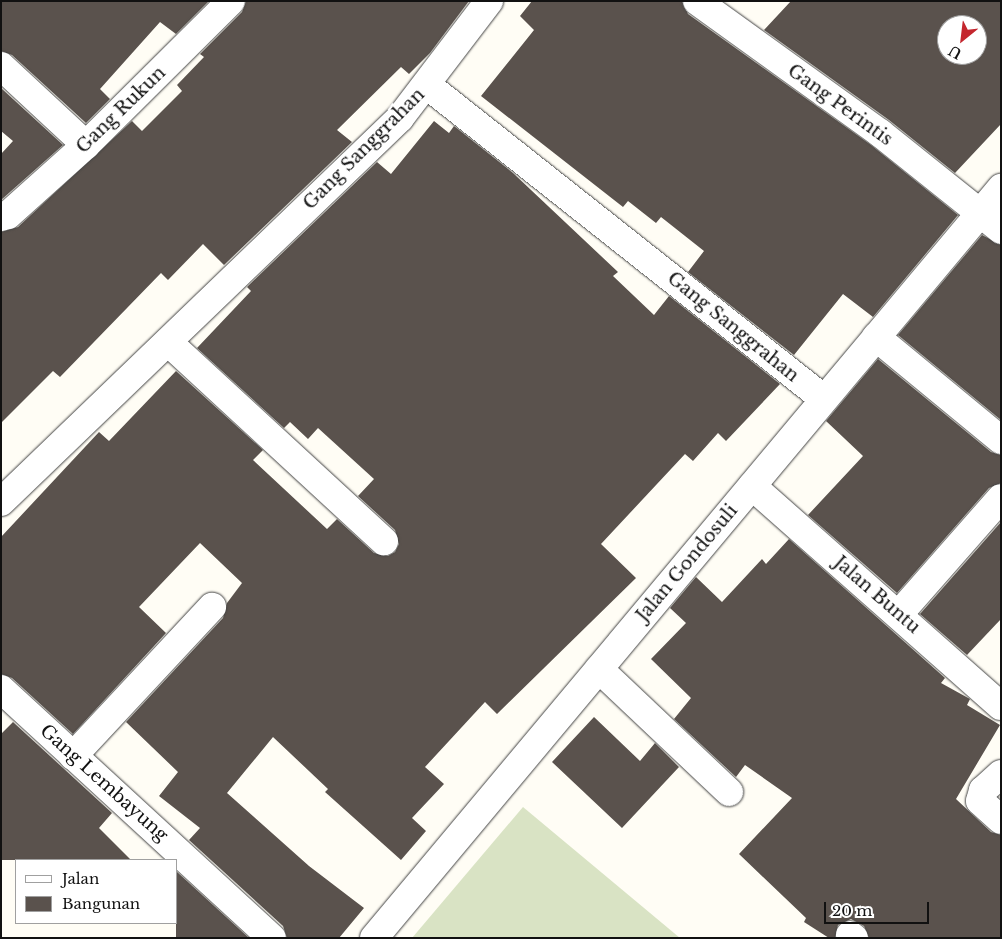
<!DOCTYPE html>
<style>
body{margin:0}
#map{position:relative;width:1002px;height:939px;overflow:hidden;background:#fffdf5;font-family:"Libre Baskerville",serif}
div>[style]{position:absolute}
.cemetery>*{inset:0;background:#d9e3c4}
.building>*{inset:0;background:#5a524d}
.roads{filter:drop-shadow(0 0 1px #444) drop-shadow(0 0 1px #444)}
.minor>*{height:28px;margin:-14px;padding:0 14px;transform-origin:14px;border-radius:14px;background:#fff}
span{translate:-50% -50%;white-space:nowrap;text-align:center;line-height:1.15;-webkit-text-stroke:5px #fff;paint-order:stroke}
.street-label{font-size:18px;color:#111}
.frame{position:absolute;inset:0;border:2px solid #111;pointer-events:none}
.legend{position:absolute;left:15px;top:859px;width:162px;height:65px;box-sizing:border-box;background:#fff;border:1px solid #a0a0a0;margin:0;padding:6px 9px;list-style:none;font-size:15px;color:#111}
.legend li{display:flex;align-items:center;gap:10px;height:25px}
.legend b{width:25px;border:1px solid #a0a0a0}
.north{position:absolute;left:937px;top:15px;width:50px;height:50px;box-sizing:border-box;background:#fff;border:1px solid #a0a0a0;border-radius:50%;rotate:209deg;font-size:14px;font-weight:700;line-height:20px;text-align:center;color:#111}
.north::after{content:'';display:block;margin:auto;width:18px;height:22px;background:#c4262e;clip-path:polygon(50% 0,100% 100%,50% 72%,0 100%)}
.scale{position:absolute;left:824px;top:902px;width:105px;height:22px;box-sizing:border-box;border:2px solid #111;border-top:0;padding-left:6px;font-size:15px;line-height:18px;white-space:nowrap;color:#111;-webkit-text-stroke:4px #fff;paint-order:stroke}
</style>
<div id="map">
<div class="cemetery">
<i style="clip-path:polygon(523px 807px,680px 938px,412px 938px)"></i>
</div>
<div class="building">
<i style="clip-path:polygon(1px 1px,209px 1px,176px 34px,160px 22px,100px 89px,110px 99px,86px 123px,12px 55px,1px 51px)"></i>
<i style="clip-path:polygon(246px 1px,469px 1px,430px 53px,409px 74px,401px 67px,337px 130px,352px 142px,224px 265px,203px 244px,168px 280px,161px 273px,60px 377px,53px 371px,1px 423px,1px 232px,18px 227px,132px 121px,142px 131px,182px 91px,177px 85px,204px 57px,200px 54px,242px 12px)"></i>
<i style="clip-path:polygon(532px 1px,682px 1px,688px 14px,871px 145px,958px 215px,873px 317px,843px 294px,794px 355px,688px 272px,704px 251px,661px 217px,656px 223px,628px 201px,623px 207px,481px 96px,534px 30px,520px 16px)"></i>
<i style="clip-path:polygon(evenodd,791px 1px,1001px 1px,1001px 124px,955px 173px,889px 120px,764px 30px,791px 1px,947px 25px,977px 25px,977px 55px,947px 55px,947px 25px)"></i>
<i style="clip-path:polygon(1px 88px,63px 145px,1px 200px,1px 154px,13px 141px,1px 131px)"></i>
<i style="clip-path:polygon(434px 121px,449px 133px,454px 126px,513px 173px,618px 272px,613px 276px,654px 315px,669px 296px,780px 384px,726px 441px,718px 433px,693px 461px,685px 454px,601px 544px,636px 578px,497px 714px,485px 702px,425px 767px,444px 784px,412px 818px,426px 831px,401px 860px,325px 792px,328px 789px,273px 737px,227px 793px,309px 866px,364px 908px,339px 938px,287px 938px,283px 926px,189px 840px,200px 828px,159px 796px,178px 772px,126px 722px,223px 618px,227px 603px,242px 583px,200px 543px,139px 607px,166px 633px,73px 734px,12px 678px,1px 674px,1px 537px,99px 432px,109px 441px,176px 371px,263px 450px,253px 460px,327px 529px,337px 519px,374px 553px,388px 556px,395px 552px,399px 544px,395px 530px,358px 496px,374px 479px,318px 428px,308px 439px,290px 422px,284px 428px,197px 348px,251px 291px,247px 287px,377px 162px,391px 174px)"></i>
<i style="clip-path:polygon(982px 235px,1001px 245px,1001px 420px,898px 335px)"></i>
<i style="clip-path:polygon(878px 359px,991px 452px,1001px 455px,1001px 483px,989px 488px,897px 593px,808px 515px,863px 456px,826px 421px)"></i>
<i style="clip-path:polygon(1001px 522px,1001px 619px,967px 655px,920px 614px)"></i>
<i style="clip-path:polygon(789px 539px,945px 678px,941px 683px,970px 699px,967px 705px,1000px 725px,956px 799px,991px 832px,1001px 835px,1001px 938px,869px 938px,864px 926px,851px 919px,838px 925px,835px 938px,829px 938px,804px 922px,806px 918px,739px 854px,792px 798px,745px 765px,736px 777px,674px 719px,691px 698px,651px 659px,686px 623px,670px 608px,696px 577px,722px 602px,762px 559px,766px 564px)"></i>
<i style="clip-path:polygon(594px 717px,640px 761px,655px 743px,679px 767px,622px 828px,552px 762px)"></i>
<i style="clip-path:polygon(13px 722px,112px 813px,99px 828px,131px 860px,1px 860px,1px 734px)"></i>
<i style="clip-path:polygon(176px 871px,249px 938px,176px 938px)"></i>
</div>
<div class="roads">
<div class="minor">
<i style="left:697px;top:1px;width:226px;rotate:35.8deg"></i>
<i style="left:880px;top:133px;width:155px;rotate:38.7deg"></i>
<i style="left:1px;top:66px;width:116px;rotate:42.9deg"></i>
<i style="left:427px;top:85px;width:506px;rotate:38.34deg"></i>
<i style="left:1px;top:217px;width:7px;rotate:-16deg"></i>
<i style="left:8px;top:215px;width:105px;rotate:-41.9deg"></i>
<i style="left:86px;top:145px;width:204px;rotate:-44.8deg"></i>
<i style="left:876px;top:337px;width:162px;rotate:39.5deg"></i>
<i style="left:168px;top:342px;width:294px;rotate:42.7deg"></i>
<i style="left:752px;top:486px;width:332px;rotate:41.5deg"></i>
<i style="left:1px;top:502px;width:554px;rotate:-43.9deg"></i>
<i style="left:400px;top:118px;width:147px;rotate:-52.7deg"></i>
<i style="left:899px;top:614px;width:154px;rotate:-48.7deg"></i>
<i style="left:599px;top:669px;width:179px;rotate:43.4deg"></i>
<i style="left:1px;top:689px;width:368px;rotate:42.6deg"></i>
<i style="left:73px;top:756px;width:204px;rotate:-47deg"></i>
<i style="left:1001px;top:774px;width:24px;rotate:138deg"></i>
<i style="left:983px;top:790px;width:11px;rotate:105deg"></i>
<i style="left:980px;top:801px;width:28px;rotate:42deg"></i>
<i style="left:850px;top:935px;width:5px;rotate:37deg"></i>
<i style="left:374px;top:938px;width:978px;rotate:-50.1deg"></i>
</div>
</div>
<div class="street-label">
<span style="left:840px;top:105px;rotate:36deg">Gang Perintis</span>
<span style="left:121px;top:110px;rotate:-44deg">Gang Rukun</span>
<span style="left:364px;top:149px;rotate:-45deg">Gang Sanggrahan</span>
<span style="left:733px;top:327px;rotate:39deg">Gang Sanggrahan</span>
<span style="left:687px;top:563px;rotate:-50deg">Jalan Gondosuli</span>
<span style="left:877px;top:595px;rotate:41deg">Jalan Buntu</span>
<span style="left:104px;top:783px;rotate:42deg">Gang Lembayung</span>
</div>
<div class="frame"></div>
<ul class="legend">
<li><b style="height:6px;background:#fff"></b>Jalan</li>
<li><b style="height:14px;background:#5a524d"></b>Bangunan</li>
</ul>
<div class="north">U</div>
<div class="scale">20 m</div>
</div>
